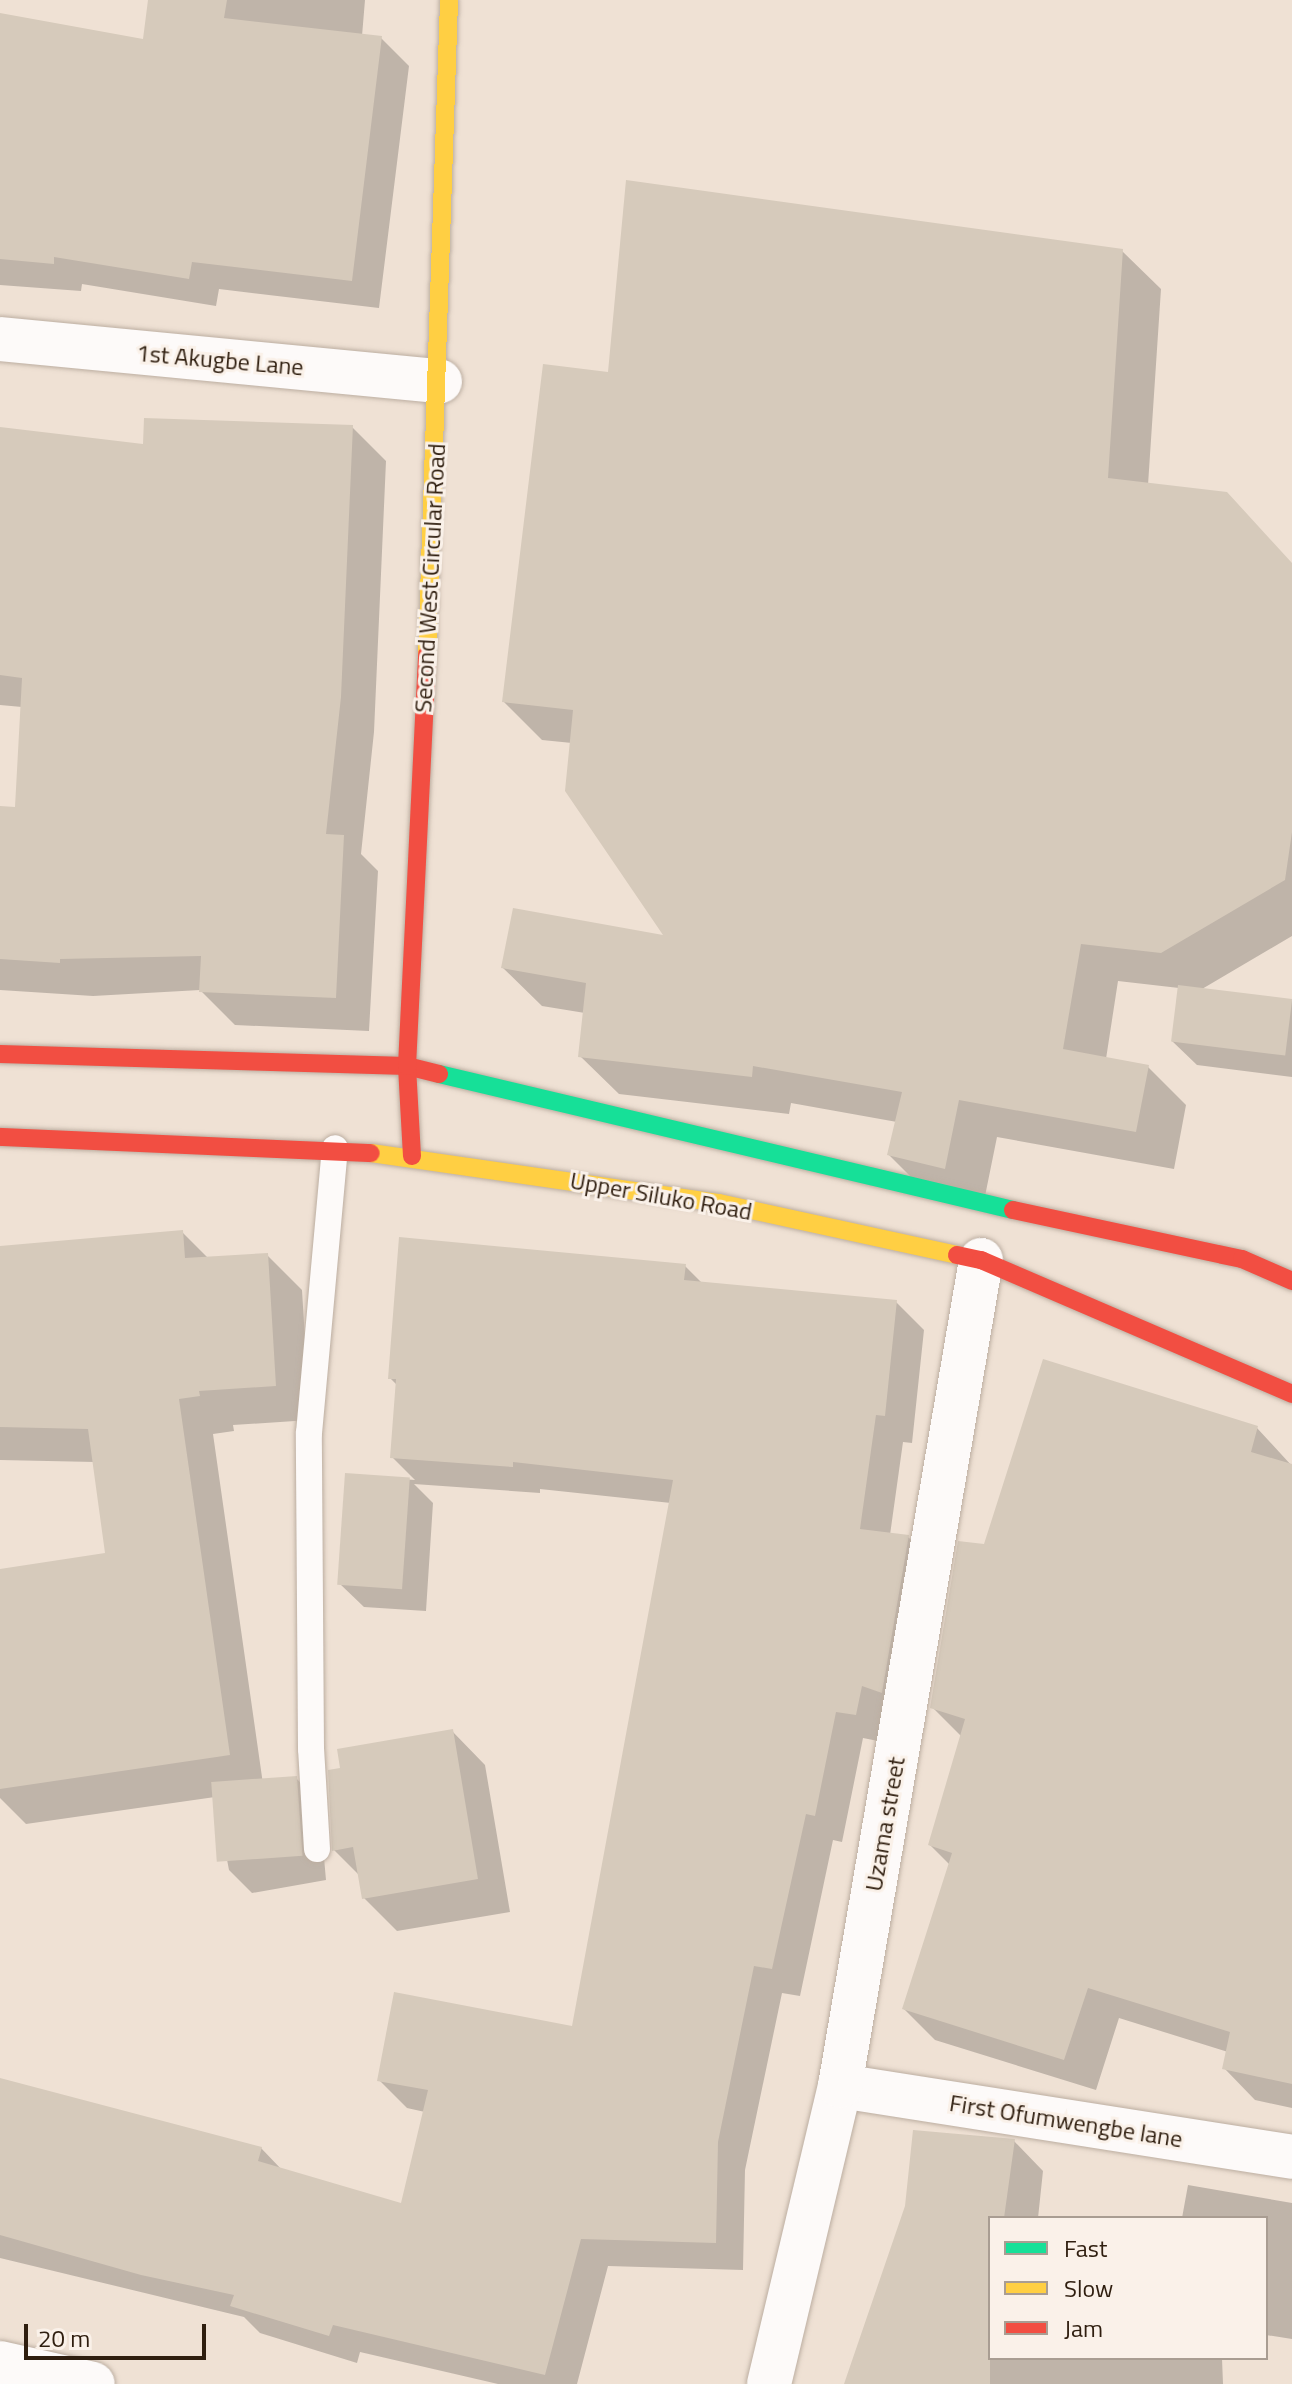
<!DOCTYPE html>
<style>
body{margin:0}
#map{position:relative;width:1292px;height:2384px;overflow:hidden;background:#efe1d4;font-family:"Titillium Web",sans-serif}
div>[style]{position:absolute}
.shadow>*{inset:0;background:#0003}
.building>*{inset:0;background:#d6cabb;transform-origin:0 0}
.roads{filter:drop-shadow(0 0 2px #bcaea1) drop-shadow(0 0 2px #bcaea1)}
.lane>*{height:26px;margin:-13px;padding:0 13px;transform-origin:13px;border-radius:13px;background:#fdfaf9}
.street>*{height:44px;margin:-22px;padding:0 22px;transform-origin:22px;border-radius:22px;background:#fdfaf9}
.fast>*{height:18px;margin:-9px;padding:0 9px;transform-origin:9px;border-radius:9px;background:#16e098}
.slow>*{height:18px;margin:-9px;padding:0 9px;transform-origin:9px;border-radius:9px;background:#ffcf43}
.jam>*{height:18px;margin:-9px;padding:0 9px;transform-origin:9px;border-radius:9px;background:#f24e42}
span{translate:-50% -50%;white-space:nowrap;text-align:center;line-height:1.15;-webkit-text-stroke:6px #faf1e9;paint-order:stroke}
.street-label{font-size:24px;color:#2f1e0f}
.legend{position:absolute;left:988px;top:2216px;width:280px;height:144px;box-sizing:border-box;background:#faf1e9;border:2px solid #a99d92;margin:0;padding:10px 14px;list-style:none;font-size:24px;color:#2f1e0f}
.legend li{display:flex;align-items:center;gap:16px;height:40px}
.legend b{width:40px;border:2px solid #a99d92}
.scale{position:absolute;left:24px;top:2324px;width:182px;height:36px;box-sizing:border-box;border:4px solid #2f1e0f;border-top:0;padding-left:10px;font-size:24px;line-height:28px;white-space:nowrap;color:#2f1e0f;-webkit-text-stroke:6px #faf1e9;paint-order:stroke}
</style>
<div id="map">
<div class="shadow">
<i style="clip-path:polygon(150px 0,365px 0,362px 36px,381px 38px,409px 66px,379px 308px,219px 289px,216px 306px,82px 284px,81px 291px,0 285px,0 15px,145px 42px)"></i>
<i style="clip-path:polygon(1122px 251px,1161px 289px,1148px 485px,1292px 566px,1292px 936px,1202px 989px,1292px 1000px,1292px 1077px,1197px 1065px,1172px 1041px,1179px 988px,1118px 981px,1106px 1059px,1148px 1067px,1186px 1105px,1174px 1169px,997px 1137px,983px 1206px,927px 1193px,889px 1155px,897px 1122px,791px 1103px,789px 1114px,619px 1094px,580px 1056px,585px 1013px,542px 1006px,503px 968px,667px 937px,572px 743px,542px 740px,504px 702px,610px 374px)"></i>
<i style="clip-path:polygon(352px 427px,386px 461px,374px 732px,361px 854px,378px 871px,369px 1031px,235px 1025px,200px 990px,93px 996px,0 990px,0 808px,17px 810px,22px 707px,0 705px,0 429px,145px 446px)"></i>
<i style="clip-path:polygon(182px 1232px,209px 1259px,267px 1255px,302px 1290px,310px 1420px,233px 1425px,234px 1431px,213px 1434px,263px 1784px,296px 1778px,319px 1802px,326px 1880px,252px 1893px,229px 1870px,215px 1797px,26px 1824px,0 1798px,0 1571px,107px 1555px,95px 1462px,0 1460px,0 1248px)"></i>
<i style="clip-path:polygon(685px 1266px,702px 1283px,896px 1302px,924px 1330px,912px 1443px,903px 1442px,890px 1535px,908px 1537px,936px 1564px,883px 1742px,863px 1738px,842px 1842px,833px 1840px,800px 1996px,782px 1993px,745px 2170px,743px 2270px,608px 2266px,577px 2384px,498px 2384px,360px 2352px,357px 2363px,260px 2333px,244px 2317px,0 2258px,0 2080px,261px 2148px,283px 2171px,402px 2206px,425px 2112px,407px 2108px,379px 2080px,573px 2028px,671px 1503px,540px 1489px,540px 1493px,414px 1484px,433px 1503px,426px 1611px,364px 1607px,340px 1584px,347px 1475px,415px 1480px,392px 1457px,397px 1385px,390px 1378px)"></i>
<i style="clip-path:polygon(1257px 1428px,1292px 1466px,1292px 2108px,1255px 2100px,1224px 2068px,1228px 2052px,1119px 2018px,1096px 2090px,935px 2040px,904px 2009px,950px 1865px,930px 1845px,962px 1737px,932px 1707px,985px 1546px)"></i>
<i style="clip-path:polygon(452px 1731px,485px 1765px,510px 1912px,397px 1931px,364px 1898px,360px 1876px,334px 1850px)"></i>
<i style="clip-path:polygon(1014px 2141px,1043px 2171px,1038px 2218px,990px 2218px,990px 2358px,1222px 2358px,1223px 2384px,847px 2384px)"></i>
<i style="clip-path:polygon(1188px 2185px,1292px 2203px,1292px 2339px,1266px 2335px,1266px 2218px,1182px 2218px)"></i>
</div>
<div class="building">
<i style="clip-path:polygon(148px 0,227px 0,224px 18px,382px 36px,352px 281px,192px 262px,189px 279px,54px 257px,54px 264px,0 259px,0 13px,143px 39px)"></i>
<i style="clip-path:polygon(626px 180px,1123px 249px,1108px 478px,1227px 492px,1292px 563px,1292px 832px,1285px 880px,1161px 953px,1081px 944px,1063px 1049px,1149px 1065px,1136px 1132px,959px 1100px,945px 1169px,887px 1155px,902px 1092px,753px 1066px,752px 1077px,578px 1057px,586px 983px,501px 968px,513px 908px,663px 935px,565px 791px,573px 710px,502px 702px,543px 364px,608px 372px)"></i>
<i style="clip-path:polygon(144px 418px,353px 425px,341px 697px,326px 834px,344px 835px,336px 998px,199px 992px,201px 956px,60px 959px,60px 963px,0 959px,0 806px,15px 807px,22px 678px,0 675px,0 427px,143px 444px)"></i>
<i style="left:1178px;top:985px;width:115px;height:57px;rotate:7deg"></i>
<i style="clip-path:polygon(183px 1230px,185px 1258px,268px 1253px,276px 1386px,199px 1391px,200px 1396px,179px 1399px,230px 1755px,0 1789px,0 1569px,105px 1553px,88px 1429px,0 1427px,0 1246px)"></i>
<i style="clip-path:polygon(399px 1237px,686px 1264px,684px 1280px,897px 1300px,885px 1416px,876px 1415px,860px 1529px,909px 1535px,882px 1693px,862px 1686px,856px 1715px,836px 1712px,815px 1816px,806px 1814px,772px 1969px,754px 1966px,718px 2142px,716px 2243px,581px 2239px,545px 2375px,333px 2325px,329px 2336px,230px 2306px,234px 2295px,141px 2275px,0 2235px,0 2078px,262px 2147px,258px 2161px,401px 2203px,428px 2090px,377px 2081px,394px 1992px,572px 2026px,673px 1480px,513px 1462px,513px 1467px,390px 1458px,396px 1379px,388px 1379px)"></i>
<i style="clip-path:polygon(1043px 1359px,1258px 1426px,1251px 1452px,1292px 1464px,1292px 2084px,1222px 2069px,1230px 2032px,1088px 1988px,1064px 2060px,902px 2009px,952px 1853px,928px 1845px,965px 1719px,930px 1708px,958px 1541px,984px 1544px)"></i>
<i style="left:345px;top:1473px;width:65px;height:112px;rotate:4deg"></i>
<i style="clip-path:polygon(453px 1729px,478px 1879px,362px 1899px,353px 1847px,332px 1851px,328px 1770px,340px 1768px,337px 1749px)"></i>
<i style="left:297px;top:1776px;width:80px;height:86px;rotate:86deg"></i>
<i style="clip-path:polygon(913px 2130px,1015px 2139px,1004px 2218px,990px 2218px,990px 2384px,844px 2384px,905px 2206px)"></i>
</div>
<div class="roads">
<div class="lane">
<i style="left:317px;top:1849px;width:100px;rotate:-93.4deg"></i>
<i style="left:311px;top:1749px;width:316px;rotate:-90.4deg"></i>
<i style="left:309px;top:1433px;width:286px;rotate:-84.8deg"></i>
</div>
<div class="street">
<i style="left:0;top:339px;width:442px;rotate:5.5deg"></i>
<i style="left:840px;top:2086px;width:458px;rotate:8.9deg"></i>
<i style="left:0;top:2363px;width:95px;rotate:12.7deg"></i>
<i style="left:769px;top:2384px;width:306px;rotate:-76.6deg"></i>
<i style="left:840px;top:2086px;width:838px;rotate:-80.31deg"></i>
</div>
<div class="fast">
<i style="left:439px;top:1074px;width:590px;rotate:13.33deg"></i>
</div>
<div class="slow">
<i style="left:427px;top:654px;width:654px;rotate:-88.07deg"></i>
<i style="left:371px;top:1153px;width:352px;rotate:8.2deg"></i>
<i style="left:719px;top:1203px;width:244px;rotate:12.3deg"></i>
</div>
<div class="jam">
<i style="left:0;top:1054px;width:407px;rotate:1.7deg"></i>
<i style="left:407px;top:1066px;width:33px;rotate:14deg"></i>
<i style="left:0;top:1137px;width:371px;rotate:2.5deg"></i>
<i style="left:412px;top:1156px;width:90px;rotate:-93.2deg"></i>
<i style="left:407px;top:1066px;width:412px;rotate:-87.2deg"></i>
<i style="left:1013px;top:1210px;width:234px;rotate:12.1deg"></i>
<i style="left:1242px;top:1259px;width:55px;rotate:23.7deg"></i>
<i style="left:957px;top:1255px;width:25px;rotate:12deg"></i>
<i style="left:981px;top:1260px;width:339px;rotate:23.3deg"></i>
</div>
</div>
<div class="street-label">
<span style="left:220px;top:360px;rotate:5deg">1st Akugbe Lane</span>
<span style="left:430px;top:578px;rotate:-87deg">Second West Circular Road</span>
<span style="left:661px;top:1196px;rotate:10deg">Upper Siluko Road</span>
<span style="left:885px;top:1824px;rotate:-80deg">Uzama street</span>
<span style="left:1066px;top:2121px;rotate:9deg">First Ofumwengbe lane</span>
</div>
<ul class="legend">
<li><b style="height:10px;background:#16e098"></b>Fast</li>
<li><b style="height:10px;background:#ffcf43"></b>Slow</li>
<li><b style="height:10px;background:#f24e42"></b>Jam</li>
</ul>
<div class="scale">20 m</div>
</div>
